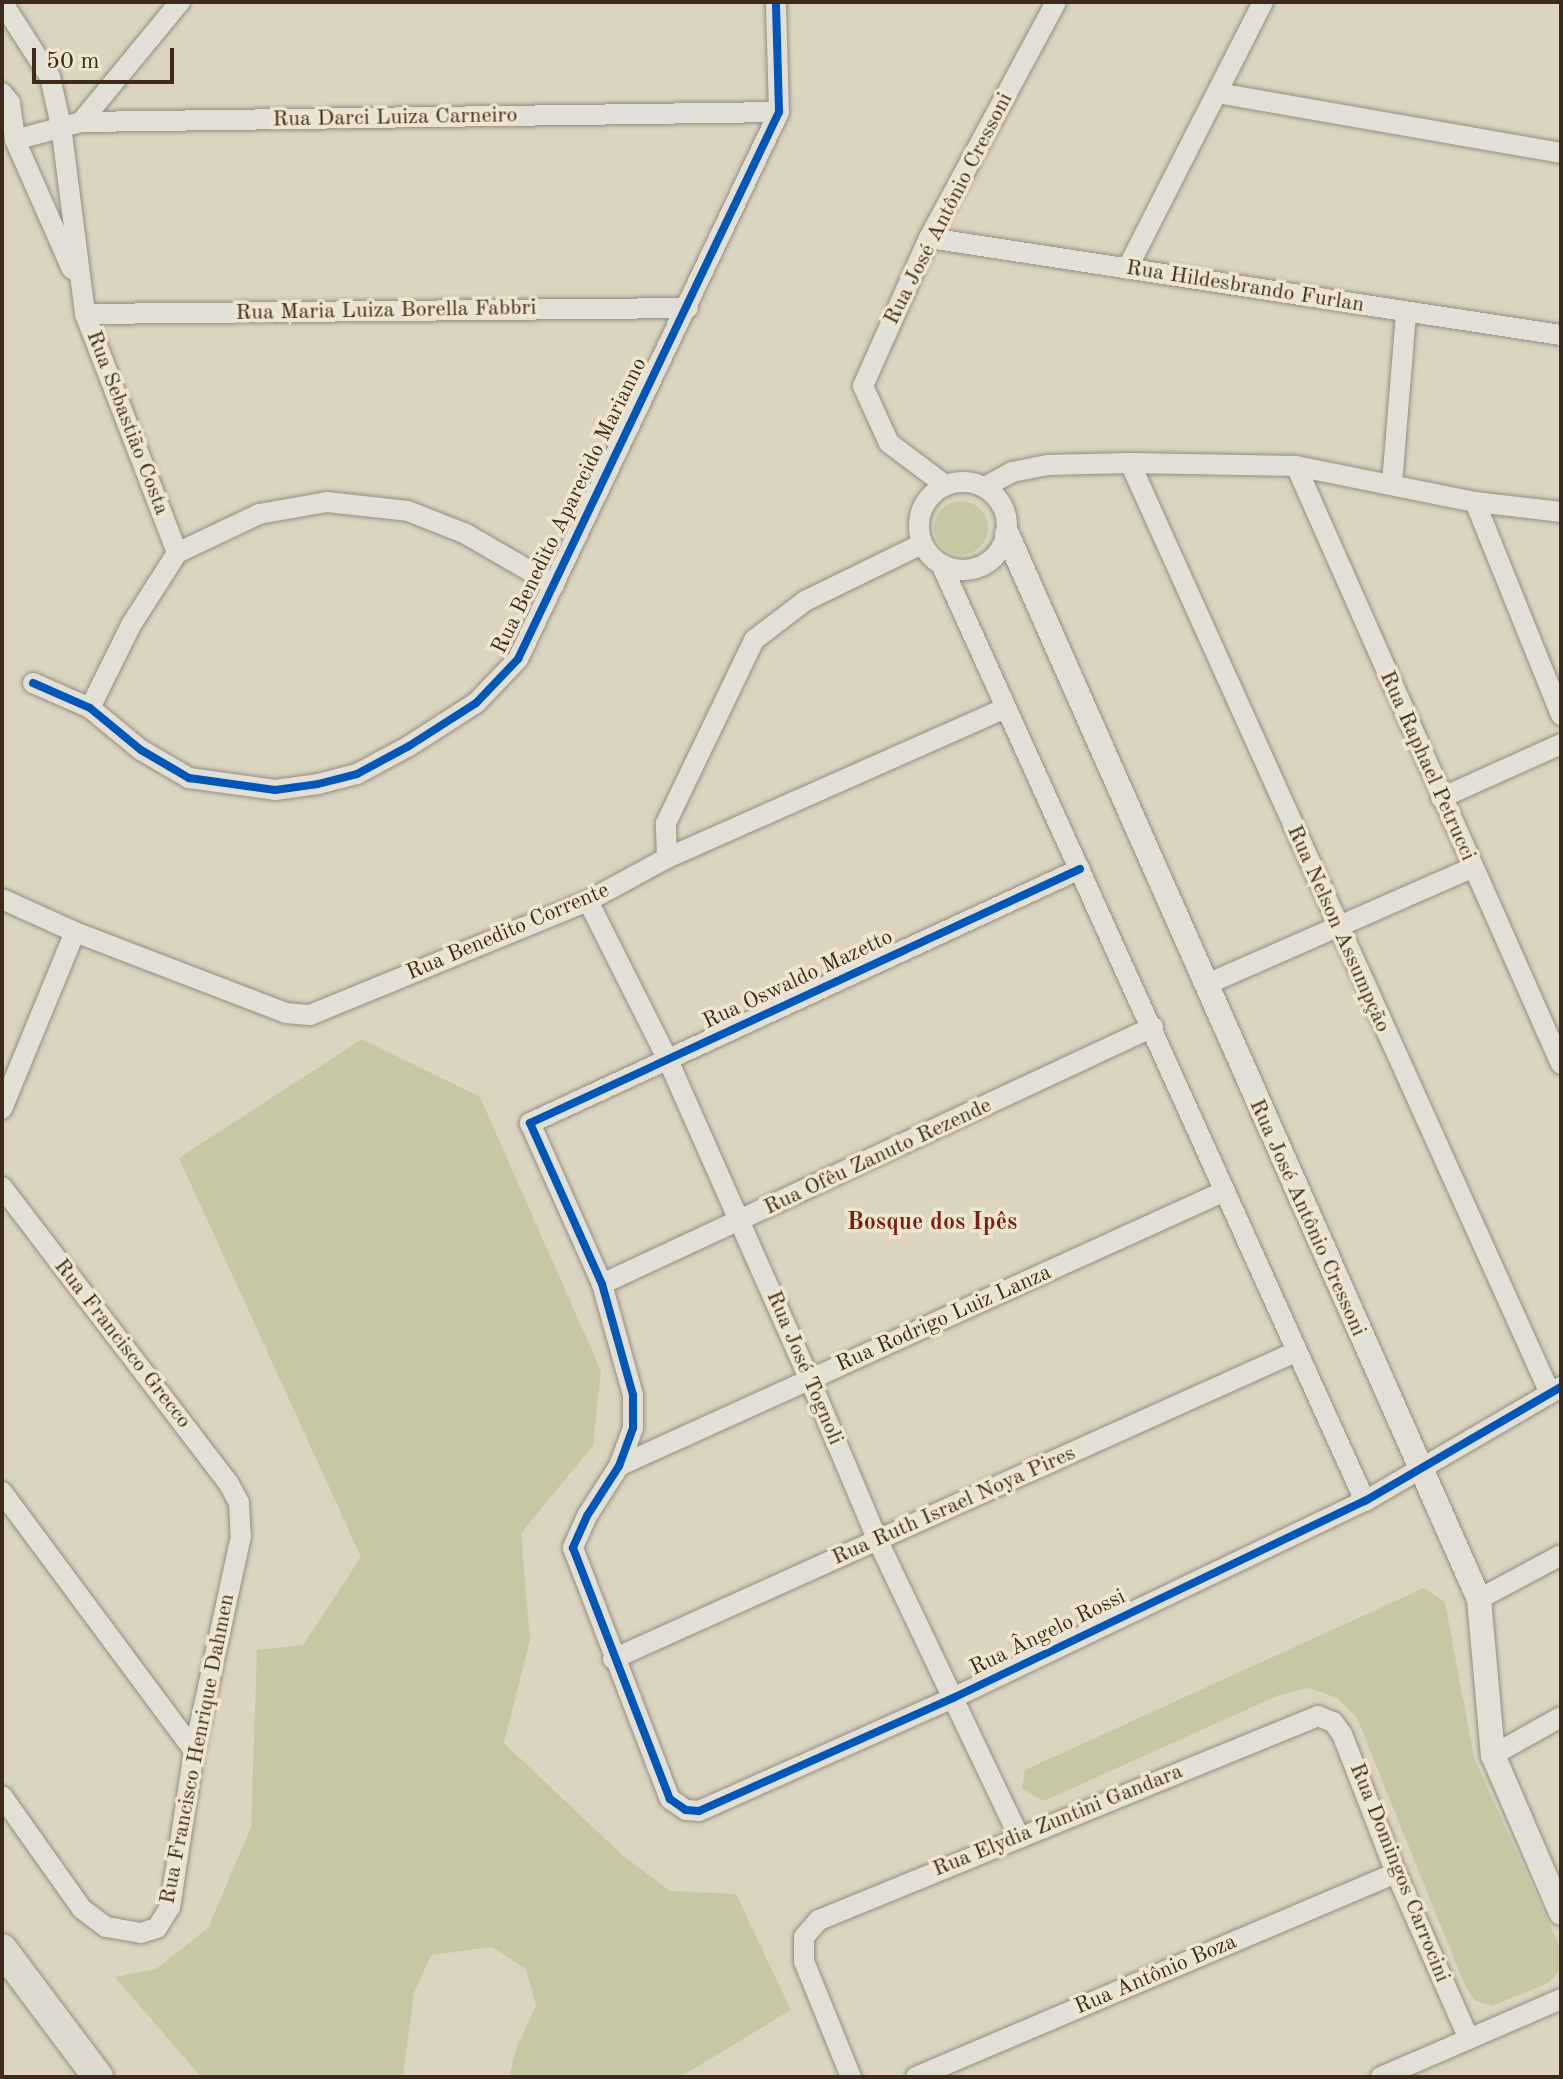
<!DOCTYPE html>
<meta charset="utf-8">
<style>
body{margin:0}
#map{position:relative;width:1563px;height:2079px;overflow:hidden;background:#dad4c0;font-family:"Old Standard TT",serif}
div>[style]{position:absolute}
.green>*{inset:0;background:#c7c8a3}
.round{border-radius:50%}
.roads{filter:drop-shadow(0 0 2px #958e81) drop-shadow(0 0 2px #958e81)}
.minor>*{height:20px;margin:-10px;padding:0 10px;transform-origin:10px;border-radius:10px;background:#e2dfd6}
.minor>.ring{margin:-10px;padding:0;box-sizing:content-box;background:none;border:20px solid #e2dfd6;border-radius:50%}
.tertiary>*{height:24px;margin:-12px;padding:0 12px;transform-origin:12px;border-radius:12px;background:#e2dfd6}
.primary>*{height:30px;margin:-15px;padding:0 15px;transform-origin:15px;border-radius:15px;background:#dddacf}
.cycleway>*{height:8px;margin:-4px;padding:0 4px;transform-origin:4px;border-radius:4px;background:#0057b8}
span{translate:-50% -50%;white-space:nowrap;text-align:center;line-height:1.15;-webkit-text-stroke:7px #eee6d0;paint-order:stroke}
.street-label{font-size:22px;color:#3e2a1c}
.neighbourhood-label{font-size:24px;color:#7a1f14;font-weight:700}
.frame{position:absolute;inset:0;border:4px solid #3e2a1c;pointer-events:none}
.scale{position:absolute;left:32px;top:48px;width:142px;height:36px;box-sizing:border-box;border:4px solid #3e2a1c;border-top:0;padding-left:10px;font-size:24px;line-height:28px;white-space:nowrap;color:#3e2a1c;-webkit-text-stroke:6px #eee6d0;paint-order:stroke}
</style>
<div id="map">
<div class="green">
<i class="round" style="left:934px;top:501px;width:54px;height:54px"></i>
<i style="clip-path:polygon(362px 1039px,480px 1097px,601px 1371px,593px 1446px,521px 1533px,530px 1640px,504px 1743px,621px 1854px,670px 1891px,736px 1894px,791px 2010px,680px 2077px,509px 2077px,516px 2049px,536px 2006px,526px 1969px,492px 1947px,431px 1955px,414px 1993px,403px 2077px,201px 2077px,115px 1977px,156px 1969px,208px 1928px,251px 1827px,257px 1650px,303px 1645px,361px 1557px,179px 1158px)"></i>
<i style="clip-path:polygon(1424px 1588px,1445px 1602px,1474px 1758px,1561px 1950px,1559px 1971px,1548px 1983px,1491px 2006px,1475px 2000px,1465px 1986px,1357px 1718px,1337px 1698px,1309px 1688px,1279px 1695px,1044px 1801px,1022px 1789px,1025px 1770px)"></i>
</div>
<div class="roads">
<div class="minor">
<i style="left:2px;top:2px;width:89px;rotate:57.4deg"></i>
<i style="left:50px;top:77px;width:50px;rotate:77.3deg"></i>
<i style="left:61px;top:126px;width:190px;rotate:82.7deg"></i>
<i style="left:85px;top:314px;width:256px;rotate:68.9deg"></i>
<i style="left:2px;top:93px;width:13px;rotate:51deg"></i>
<i style="left:10px;top:103px;width:37px;rotate:82deg"></i>
<i style="left:15px;top:140px;width:141px;rotate:66.2deg"></i>
<i style="left:1218px;top:93px;width:348px;rotate:9.9deg"></i>
<i style="left:81px;top:122px;width:156px;rotate:-50.5deg"></i>
<i style="left:15px;top:140px;width:68px;rotate:-15.3deg"></i>
<i style="left:81px;top:122px;width:698px;rotate:-0.82deg"></i>
<i style="left:929px;top:238px;width:639px;rotate:8.73deg"></i>
<i style="left:1127px;top:269px;width:300px;rotate:-63deg"></i>
<i style="left:85px;top:314px;width:603px;rotate:-0.57deg"></i>
<i style="left:1130px;top:463px;width:1020px;rotate:65.7deg"></i>
<i style="left:1296px;top:466px;width:654px;rotate:66.1deg"></i>
<i class="ring" style="left:919px;top:482px;width:68px;height:68px"></i>
<i style="left:1392px;top:484px;width:173px;rotate:-85.3deg"></i>
<i style="left:945px;top:485px;width:70px;rotate:-143.1deg"></i>
<i style="left:889px;top:443px;width:63px;rotate:-114.5deg"></i>
<i style="left:863px;top:386px;width:162px;rotate:-66deg"></i>
<i style="left:929px;top:238px;width:268px;rotate:-61.7deg"></i>
<i style="left:985px;top:487px;width:31px;rotate:-29deg"></i>
<i style="left:1012px;top:472px;width:37px;rotate:-11deg"></i>
<i style="left:1048px;top:465px;width:82px;rotate:-1.4deg"></i>
<i style="left:1130px;top:463px;width:166px;rotate:1deg"></i>
<i style="left:1296px;top:466px;width:183px;rotate:11.4deg"></i>
<i style="left:1475px;top:502px;width:87px;rotate:6.6deg"></i>
<i style="left:1475px;top:502px;width:230px;rotate:68deg"></i>
<i style="left:942px;top:566px;width:1026px;rotate:65.66deg"></i>
<i style="left:33px;top:683px;width:62px;rotate:23.7deg"></i>
<i style="left:90px;top:708px;width:66px;rotate:39.5deg"></i>
<i style="left:141px;top:750px;width:56px;rotate:30.3deg"></i>
<i style="left:189px;top:778px;width:87px;rotate:7.9deg"></i>
<i style="left:275px;top:790px;width:43px;rotate:-7.9deg"></i>
<i style="left:318px;top:784px;width:40px;rotate:-14.4deg"></i>
<i style="left:357px;top:774px;width:59px;rotate:-28.3deg"></i>
<i style="left:409px;top:746px;width:80px;rotate:-32.7deg"></i>
<i style="left:476px;top:703px;width:61px;rotate:-46.3deg"></i>
<i style="left:518px;top:659px;width:606px;rotate:-64.49deg"></i>
<i style="left:779px;top:112px;width:110px;rotate:-91.6deg"></i>
<i style="left:90px;top:708px;width:93px;rotate:-63.7deg"></i>
<i style="left:131px;top:625px;width:85px;rotate:-57.4deg"></i>
<i style="left:177px;top:553px;width:91px;rotate:-25.4deg"></i>
<i style="left:259px;top:514px;width:69px;rotate:-10deg"></i>
<i style="left:327px;top:502px;width:81px;rotate:6.3deg"></i>
<i style="left:408px;top:511px;width:62px;rotate:21.6deg"></i>
<i style="left:466px;top:534px;width:102px;rotate:30.1deg"></i>
<i style="left:1441px;top:798px;width:132px;rotate:-24.2deg"></i>
<i style="left:667px;top:858px;width:35px;rotate:-92deg"></i>
<i style="left:666px;top:823px;width:203px;rotate:-64.3deg"></i>
<i style="left:754px;top:640px;width:64px;rotate:-37.4deg"></i>
<i style="left:805px;top:601px;width:130px;rotate:-26deg"></i>
<i style="left:1080px;top:869px;width:606px;rotate:155.21deg"></i>
<i style="left:530px;top:1123px;width:176px;rotate:65.9deg"></i>
<i style="left:602px;top:1284px;width:115px;rotate:74.4deg"></i>
<i style="left:633px;top:1395px;width:33px;rotate:90deg"></i>
<i style="left:633px;top:1428px;width:40px;rotate:110.2deg"></i>
<i style="left:619px;top:1466px;width:59px;rotate:122.6deg"></i>
<i style="left:587px;top:1516px;width:35px;rotate:114deg"></i>
<i style="left:573px;top:1548px;width:269px;rotate:68.9deg"></i>
<i style="left:670px;top:1799px;width:19px;rotate:35deg"></i>
<i style="left:686px;top:1810px;width:13px;rotate:4deg"></i>
<i style="left:699px;top:1811px;width:278px;rotate:-24deg"></i>
<i style="left:953px;top:1698px;width:457px;rotate:-25.6deg"></i>
<i style="left:1365px;top:1501px;width:227px;rotate:-30.2deg"></i>
<i style="left:2px;top:899px;width:80px;rotate:24.3deg"></i>
<i style="left:75px;top:932px;width:226px;rotate:21deg"></i>
<i style="left:286px;top:1013px;width:24px;rotate:5deg"></i>
<i style="left:310px;top:1015px;width:300px;rotate:-22.3deg"></i>
<i style="left:588px;top:901px;width:90px;rotate:-28.6deg"></i>
<i style="left:667px;top:858px;width:370px;rotate:-23.9deg"></i>
<i style="left:588px;top:901px;width:178px;rotate:63.3deg"></i>
<i style="left:668px;top:1060px;width:350px;rotate:66.1deg"></i>
<i style="left:810px;top:1380px;width:175px;rotate:67.1deg"></i>
<i style="left:878px;top:1541px;width:327px;rotate:64.5deg"></i>
<i style="left:1205px;top:985px;width:292px;rotate:-23.7deg"></i>
<i style="left:2px;top:1109px;width:191px;rotate:-67.6deg"></i>
<i style="left:2px;top:1187px;width:374px;rotate:52.6deg"></i>
<i style="left:229px;top:1484px;width:21px;rotate:62deg"></i>
<i style="left:239px;top:1503px;width:33px;rotate:87deg"></i>
<i style="left:241px;top:1536px;width:220px;rotate:102.3deg"></i>
<i style="left:194px;top:1751px;width:158px;rotate:98.7deg"></i>
<i style="left:170px;top:1907px;width:25px;rotate:122deg"></i>
<i style="left:157px;top:1928px;width:17px;rotate:163deg"></i>
<i style="left:141px;top:1933px;width:36px;rotate:-170deg"></i>
<i style="left:106px;top:1927px;width:30px;rotate:-143deg"></i>
<i style="left:82px;top:1909px;width:138px;rotate:-125.3deg"></i>
<i style="left:602px;top:1284px;width:608px;rotate:-25.01deg"></i>
<i style="left:619px;top:1466px;width:665px;rotate:-24.41deg"></i>
<i style="left:2px;top:1492px;width:322px;rotate:53.4deg"></i>
<i style="left:1479px;top:1599px;width:93px;rotate:-28.2deg"></i>
<i style="left:613px;top:1659px;width:748px;rotate:-24.23deg"></i>
<i style="left:1493px;top:1755px;width:78px;rotate:-29.2deg"></i>
<i style="left:851px;top:2077px;width:125px;rotate:-112.1deg"></i>
<i style="left:804px;top:1961px;width:24px;rotate:-90deg"></i>
<i style="left:804px;top:1937px;width:23px;rotate:-49deg"></i>
<i style="left:819px;top:1920px;width:539px;rotate:-22.24deg"></i>
<i style="left:1318px;top:1716px;width:16px;rotate:22deg"></i>
<i style="left:1333px;top:1722px;width:15px;rotate:53deg"></i>
<i style="left:1342px;top:1734px;width:149px;rotate:68.8deg"></i>
<i style="left:1396px;top:1873px;width:181px;rotate:66.3deg"></i>
<i style="left:916px;top:2077px;width:522px;rotate:-23.03deg"></i>
<i style="left:1381px;top:2077px;width:196px;rotate:-23.4deg"></i>
</div>
<div class="tertiary">
<i style="left:1007px;top:534px;width:1165px;rotate:66.1deg"></i>
<i style="left:1479px;top:1599px;width:157px;rotate:84.9deg"></i>
<i style="left:1493px;top:1755px;width:172px;rotate:66.7deg"></i>
</div>
<div class="primary">
<i style="left:2px;top:1949px;width:160px;rotate:53.1deg"></i>
</div>
</div>
<div class="cycleway">
<i style="left:33px;top:683px;width:62px;rotate:23.7deg"></i>
<i style="left:90px;top:708px;width:66px;rotate:39.5deg"></i>
<i style="left:141px;top:750px;width:56px;rotate:30.3deg"></i>
<i style="left:189px;top:778px;width:87px;rotate:7.9deg"></i>
<i style="left:275px;top:790px;width:43px;rotate:-7.9deg"></i>
<i style="left:318px;top:784px;width:40px;rotate:-14.4deg"></i>
<i style="left:357px;top:774px;width:59px;rotate:-28.3deg"></i>
<i style="left:409px;top:746px;width:80px;rotate:-32.7deg"></i>
<i style="left:476px;top:703px;width:61px;rotate:-46.3deg"></i>
<i style="left:518px;top:659px;width:606px;rotate:-64.49deg"></i>
<i style="left:779px;top:112px;width:110px;rotate:-91.6deg"></i>
<i style="left:1080px;top:869px;width:606px;rotate:155.21deg"></i>
<i style="left:530px;top:1123px;width:176px;rotate:65.9deg"></i>
<i style="left:602px;top:1284px;width:115px;rotate:74.4deg"></i>
<i style="left:633px;top:1395px;width:33px;rotate:90deg"></i>
<i style="left:633px;top:1428px;width:40px;rotate:110.2deg"></i>
<i style="left:619px;top:1466px;width:59px;rotate:122.6deg"></i>
<i style="left:587px;top:1516px;width:35px;rotate:114deg"></i>
<i style="left:573px;top:1548px;width:269px;rotate:68.9deg"></i>
<i style="left:670px;top:1799px;width:19px;rotate:35deg"></i>
<i style="left:686px;top:1810px;width:13px;rotate:4deg"></i>
<i style="left:699px;top:1811px;width:278px;rotate:-24deg"></i>
<i style="left:953px;top:1698px;width:457px;rotate:-25.6deg"></i>
<i style="left:1365px;top:1501px;width:227px;rotate:-30.2deg"></i>
</div>
<div class="street-label">
<span style="left:395px;top:118px;rotate:-1deg">Rua Darci Luiza Carneiro</span>
<span style="left:949px;top:209px;rotate:-63deg">Rua José Antônio Cressoni</span>
<span style="left:1245px;top:287px;rotate:9deg">Rua Hildesbrando Furlan</span>
<span style="left:386px;top:311px;rotate:-1deg">Rua Maria Luiza Borella Fabbri</span>
<span style="left:127px;top:423px;rotate:69deg">Rua Sebastião Costa</span>
<span style="left:570px;top:506px;rotate:-64deg">Rua Benedito Aparecido Marianno</span>
<span style="left:1427px;top:766px;rotate:66deg">Rua Raphael Petrucci</span>
<span style="left:1338px;top:929px;rotate:66deg">Rua Nelson Assumpção</span>
<span style="left:508px;top:932px;rotate:-23deg">Rua Benedito Corrente</span>
<span style="left:798px;top:980px;rotate:-25deg">Rua Oswaldo Mazetto</span>
<span style="left:878px;top:1157px;rotate:-25deg">Rua Ofêu Zanuto Rezende</span>
<span style="left:1307px;top:1218px;rotate:66deg">Rua José Antônio Cressoni</span>
<span style="left:944px;top:1319px;rotate:-24deg">Rua Rodrigo Luiz Lanza</span>
<span style="left:122px;top:1344px;rotate:52deg">Rua Francisco Grecco</span>
<span style="left:804px;top:1368px;rotate:67deg">Rua José Tognoli</span>
<span style="left:954px;top:1506px;rotate:-24deg">Rua Ruth Israel Noya Pires</span>
<span style="left:1048px;top:1633px;rotate:-26deg">Rua Ângelo Rossi</span>
<span style="left:198px;top:1749px;rotate:-79deg">Rua Francisco Henrique Dahmen</span>
<span style="left:1058px;top:1821px;rotate:-22deg">Rua Elydia Zuntini Gandara</span>
<span style="left:1399px;top:1873px;rotate:68deg">Rua Domingos Carrocini</span>
<span style="left:1156px;top:1975px;rotate:-23deg">Rua Antônio Boza</span>
</div>
<div class="neighbourhood-label">
<span style="left:932px;top:1224px">Bosque dos Ipês</span>
</div>
<div class="frame"></div>
<div class="scale">50 m</div>
</div>
